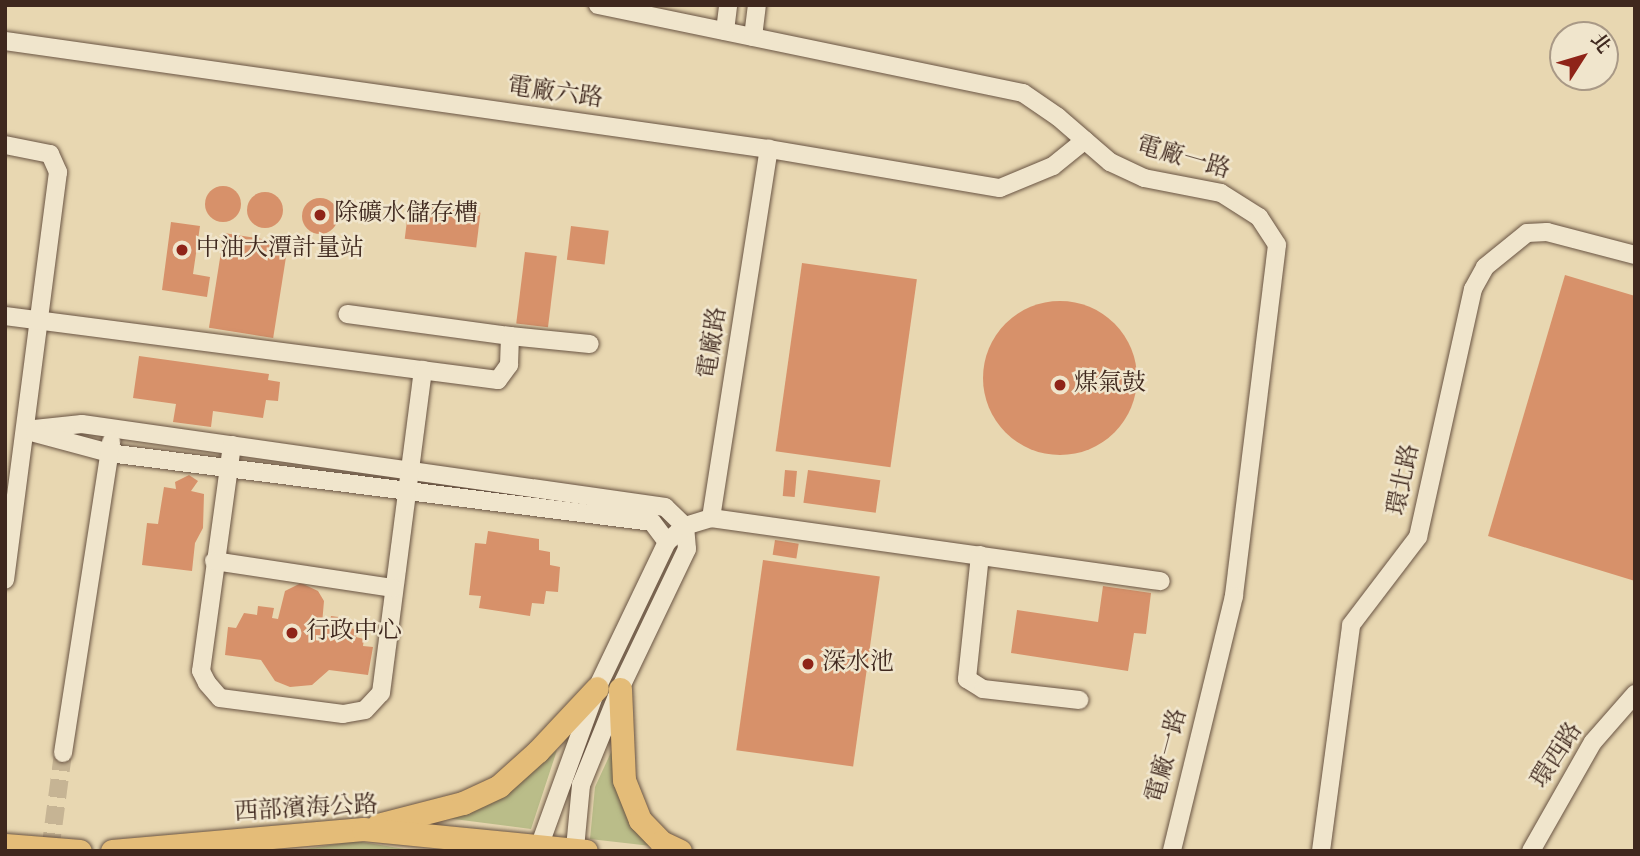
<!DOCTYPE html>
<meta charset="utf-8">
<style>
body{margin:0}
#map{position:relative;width:1640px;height:856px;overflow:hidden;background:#e8d7b1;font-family:"Old Standard TT","Noto Serif TC",serif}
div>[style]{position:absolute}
.green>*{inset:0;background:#babd89}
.building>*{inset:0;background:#d7916a;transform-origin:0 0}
.round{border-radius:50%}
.minor-tunnel>*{height:18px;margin-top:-9px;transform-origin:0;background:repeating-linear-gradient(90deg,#c6b494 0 18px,transparent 0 27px)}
.roads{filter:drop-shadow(0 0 2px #695443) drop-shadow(0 0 2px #695443)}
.minor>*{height:18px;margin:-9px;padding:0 9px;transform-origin:9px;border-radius:9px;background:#f0e5cc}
.major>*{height:23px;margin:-11.5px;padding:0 11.5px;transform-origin:11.5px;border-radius:11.5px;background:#e4bc78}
.dots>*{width:19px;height:19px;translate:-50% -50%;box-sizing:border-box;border:4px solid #f0e5cc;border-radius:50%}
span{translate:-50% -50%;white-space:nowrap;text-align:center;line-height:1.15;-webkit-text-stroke:5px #f0e5cc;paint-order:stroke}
.street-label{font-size:24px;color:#3f281e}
.poi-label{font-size:24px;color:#3f281e}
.left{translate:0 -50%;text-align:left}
.frame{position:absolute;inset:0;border:7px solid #3f281e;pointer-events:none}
.north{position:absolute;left:1549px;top:21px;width:70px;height:70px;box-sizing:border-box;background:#f0e5cc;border:2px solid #a99986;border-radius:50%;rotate:53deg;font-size:19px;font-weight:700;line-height:28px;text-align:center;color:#3f281e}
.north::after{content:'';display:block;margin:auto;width:24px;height:32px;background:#8f2418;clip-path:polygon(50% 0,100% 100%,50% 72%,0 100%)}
</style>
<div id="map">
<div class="green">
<i style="clip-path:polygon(613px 748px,660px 847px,590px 839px,595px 787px)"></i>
<i style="clip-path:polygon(557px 750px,531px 829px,446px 818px,531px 772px)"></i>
<i style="clip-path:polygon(356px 841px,417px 851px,292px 851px)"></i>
</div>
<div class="building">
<i class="round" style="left:205px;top:186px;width:36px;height:36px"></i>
<i class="round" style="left:247px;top:192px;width:36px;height:36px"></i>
<i class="round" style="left:302px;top:198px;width:36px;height:36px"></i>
<i style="left:409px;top:204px;width:72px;height:35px;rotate:7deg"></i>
<i style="clip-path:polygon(171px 222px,200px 226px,193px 274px,210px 277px,207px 297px,162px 290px)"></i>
<i style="left:571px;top:226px;width:38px;height:34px;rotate:7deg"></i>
<i style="left:224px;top:233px;width:65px;height:96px;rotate:9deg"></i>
<i style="left:525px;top:252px;width:32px;height:72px;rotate:7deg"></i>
<i style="left:802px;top:263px;width:116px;height:190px;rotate:8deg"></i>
<i style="clip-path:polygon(1565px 275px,1635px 296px,1635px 581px,1488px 536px)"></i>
<i class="round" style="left:983px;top:301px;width:154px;height:154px"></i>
<i style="clip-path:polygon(139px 356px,269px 374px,268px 380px,280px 382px,278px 401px,266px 400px,263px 418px,213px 411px,211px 427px,173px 422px,176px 404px,133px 398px)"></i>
<i style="left:785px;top:470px;width:12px;height:26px;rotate:5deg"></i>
<i style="left:808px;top:470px;width:73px;height:33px;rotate:8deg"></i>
<i style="clip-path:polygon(189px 475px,198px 481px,191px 491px,204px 494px,203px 528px,195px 543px,192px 571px,142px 565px,147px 523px,158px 524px,164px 487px,176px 489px,175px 482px)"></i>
<i style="clip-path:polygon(488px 531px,539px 539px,539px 550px,550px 552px,550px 565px,560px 567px,558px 592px,546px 591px,544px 604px,532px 603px,530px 616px,479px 608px,481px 596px,469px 595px,475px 543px,486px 544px)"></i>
<i style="left:775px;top:540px;width:24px;height:15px;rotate:9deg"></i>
<i style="left:763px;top:560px;width:118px;height:192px;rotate:8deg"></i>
<i style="clip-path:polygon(301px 583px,318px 591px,324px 601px,322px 624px,329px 626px,331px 616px,346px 618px,346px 627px,358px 630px,356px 637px,364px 639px,363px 646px,373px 647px,368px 675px,329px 670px,312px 685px,290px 687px,275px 681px,261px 660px,225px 655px,228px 627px,236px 628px,244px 613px,257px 615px,258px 606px,274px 608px,272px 618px,278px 619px,285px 591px)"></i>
<i style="clip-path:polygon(1103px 586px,1151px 593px,1146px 634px,1134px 633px,1128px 671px,1011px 653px,1017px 610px,1098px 622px)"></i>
</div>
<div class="minor-tunnel">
<i style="left:50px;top:851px;width:99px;rotate:-82.4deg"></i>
</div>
<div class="roads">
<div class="minor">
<i style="left:598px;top:5px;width:434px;rotate:11.7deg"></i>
<i style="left:1023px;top:93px;width:42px;rotate:34.4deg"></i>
<i style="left:1058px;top:117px;width:69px;rotate:40.9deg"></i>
<i style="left:1110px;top:162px;width:38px;rotate:25deg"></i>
<i style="left:1144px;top:178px;width:78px;rotate:11deg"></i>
<i style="left:1221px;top:193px;width:45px;rotate:32.3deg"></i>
<i style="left:1259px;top:217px;width:33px;rotate:57deg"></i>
<i style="left:1277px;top:245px;width:354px;rotate:97deg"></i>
<i style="left:1234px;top:596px;width:262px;rotate:103.7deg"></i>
<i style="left:725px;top:31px;width:26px;rotate:-83deg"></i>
<i style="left:753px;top:37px;width:32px;rotate:-83deg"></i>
<i style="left:5px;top:41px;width:772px;rotate:8.05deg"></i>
<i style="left:769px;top:149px;width:234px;rotate:9.6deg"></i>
<i style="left:1000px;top:188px;width:57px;rotate:-22.5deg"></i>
<i style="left:1053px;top:166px;width:41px;rotate:-39.1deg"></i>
<i style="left:5px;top:145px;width:46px;rotate:11.3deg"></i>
<i style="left:50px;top:154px;width:20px;rotate:66deg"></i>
<i style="left:58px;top:172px;width:411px;rotate:97.4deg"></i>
<i style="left:5px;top:316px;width:497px;rotate:7.4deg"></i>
<i style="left:498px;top:380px;width:19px;rotate:-54deg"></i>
<i style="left:509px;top:365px;width:29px;rotate:-88deg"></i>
<i style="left:510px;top:336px;width:164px;rotate:-172.3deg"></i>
<i style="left:510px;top:336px;width:80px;rotate:5.7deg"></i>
<i style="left:25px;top:430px;width:57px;rotate:-6deg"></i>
<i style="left:82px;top:424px;width:589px;rotate:8.1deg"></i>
<i style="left:665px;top:507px;width:28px;rotate:44deg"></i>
<i style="left:685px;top:526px;width:23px;rotate:85deg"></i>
<i style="left:687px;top:549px;width:155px;rotate:115.6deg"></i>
<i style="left:620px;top:689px;width:104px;rotate:112.1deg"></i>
<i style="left:581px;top:785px;width:64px;rotate:95.4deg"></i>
<i style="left:35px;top:433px;width:77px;rotate:15.1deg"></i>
<i style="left:109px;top:453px;width:547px;rotate:7.24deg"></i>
<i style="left:652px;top:522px;width:25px;rotate:53deg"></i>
<i style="left:232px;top:445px;width:228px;rotate:97.8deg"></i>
<i style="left:201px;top:671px;width:13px;rotate:63deg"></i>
<i style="left:207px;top:683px;width:20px;rotate:49deg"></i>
<i style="left:220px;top:698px;width:124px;rotate:7.4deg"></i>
<i style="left:343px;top:714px;width:22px;rotate:-10deg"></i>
<i style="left:365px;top:710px;width:23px;rotate:-47deg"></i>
<i style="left:381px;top:693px;width:326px;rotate:-82.6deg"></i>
<i style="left:711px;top:518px;width:454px;rotate:8deg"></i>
<i style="left:711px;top:518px;width:374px;rotate:-81.1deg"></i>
<i style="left:980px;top:555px;width:125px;rotate:96deg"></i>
<i style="left:967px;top:679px;width:19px;rotate:32deg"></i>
<i style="left:983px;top:689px;width:97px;rotate:6.5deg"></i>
<i style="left:214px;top:561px;width:181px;rotate:8.6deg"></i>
<i style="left:63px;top:753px;width:315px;rotate:-81.2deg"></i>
<i style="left:539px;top:847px;width:169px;rotate:-70deg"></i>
<i style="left:597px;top:688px;width:162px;rotate:-64.4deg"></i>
<i style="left:667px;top:542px;width:24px;rotate:-42deg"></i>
<i style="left:685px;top:526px;width:27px;rotate:-17deg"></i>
<i style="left:1321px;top:851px;width:228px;rotate:-82.4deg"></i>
<i style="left:1351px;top:625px;width:111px;rotate:-52.7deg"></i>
<i style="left:1418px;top:537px;width:254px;rotate:-77.5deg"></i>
<i style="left:1473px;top:289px;width:25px;rotate:-61deg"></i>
<i style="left:1485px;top:267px;width:54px;rotate:-39deg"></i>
<i style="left:1527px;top:233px;width:20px;rotate:-3deg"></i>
<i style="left:1547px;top:232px;width:91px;rotate:14.6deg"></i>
<i style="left:1531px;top:851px;width:125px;rotate:-60.4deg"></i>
<i style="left:1593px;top:742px;width:64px;rotate:-48.8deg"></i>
</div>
<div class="major">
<i style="left:620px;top:689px;width:91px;rotate:87.5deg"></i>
<i style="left:624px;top:780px;width:43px;rotate:68.2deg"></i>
<i style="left:640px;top:820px;width:30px;rotate:46deg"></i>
<i style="left:661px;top:842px;width:21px;rotate:25deg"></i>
<i style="left:378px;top:825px;width:88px;rotate:-14.5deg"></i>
<i style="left:463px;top:803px;width:40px;rotate:-25deg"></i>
<i style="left:499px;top:786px;width:52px;rotate:-41.9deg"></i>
<i style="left:538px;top:751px;width:86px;rotate:-46.9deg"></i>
<i style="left:5px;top:845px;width:75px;rotate:4.6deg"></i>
<i style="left:112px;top:851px;width:252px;rotate:-5deg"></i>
<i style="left:363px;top:829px;width:224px;rotate:5.6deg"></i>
</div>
</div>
<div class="dots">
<i style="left:320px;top:215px;background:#8f2418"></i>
<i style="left:182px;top:250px;background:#8f2418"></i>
<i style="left:1060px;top:385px;background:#8f2418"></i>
<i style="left:292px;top:633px;background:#8f2418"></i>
<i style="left:808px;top:664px;background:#8f2418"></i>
</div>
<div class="street-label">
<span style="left:555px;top:94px;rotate:8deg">電廠六路</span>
<span style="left:1183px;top:159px;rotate:16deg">電廠一路</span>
<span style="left:714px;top:343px;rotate:-81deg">電廠路</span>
<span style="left:1405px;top:480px;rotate:-78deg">環北路</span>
<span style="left:1168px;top:756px;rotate:-75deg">電廠一路</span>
<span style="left:1558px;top:756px;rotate:-57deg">環西路</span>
<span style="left:306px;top:810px;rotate:-3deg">西部濱海公路</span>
</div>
<div class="poi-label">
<span class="left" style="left:334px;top:215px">除礦水儲存槽</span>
<span class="left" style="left:196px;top:250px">中油大潭計量站</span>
<span class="left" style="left:1074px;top:385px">煤氣鼓</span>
<span class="left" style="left:306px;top:633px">行政中心</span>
<span class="left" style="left:822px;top:664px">深水池</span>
</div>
<div class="frame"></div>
<div class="north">北</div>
</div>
